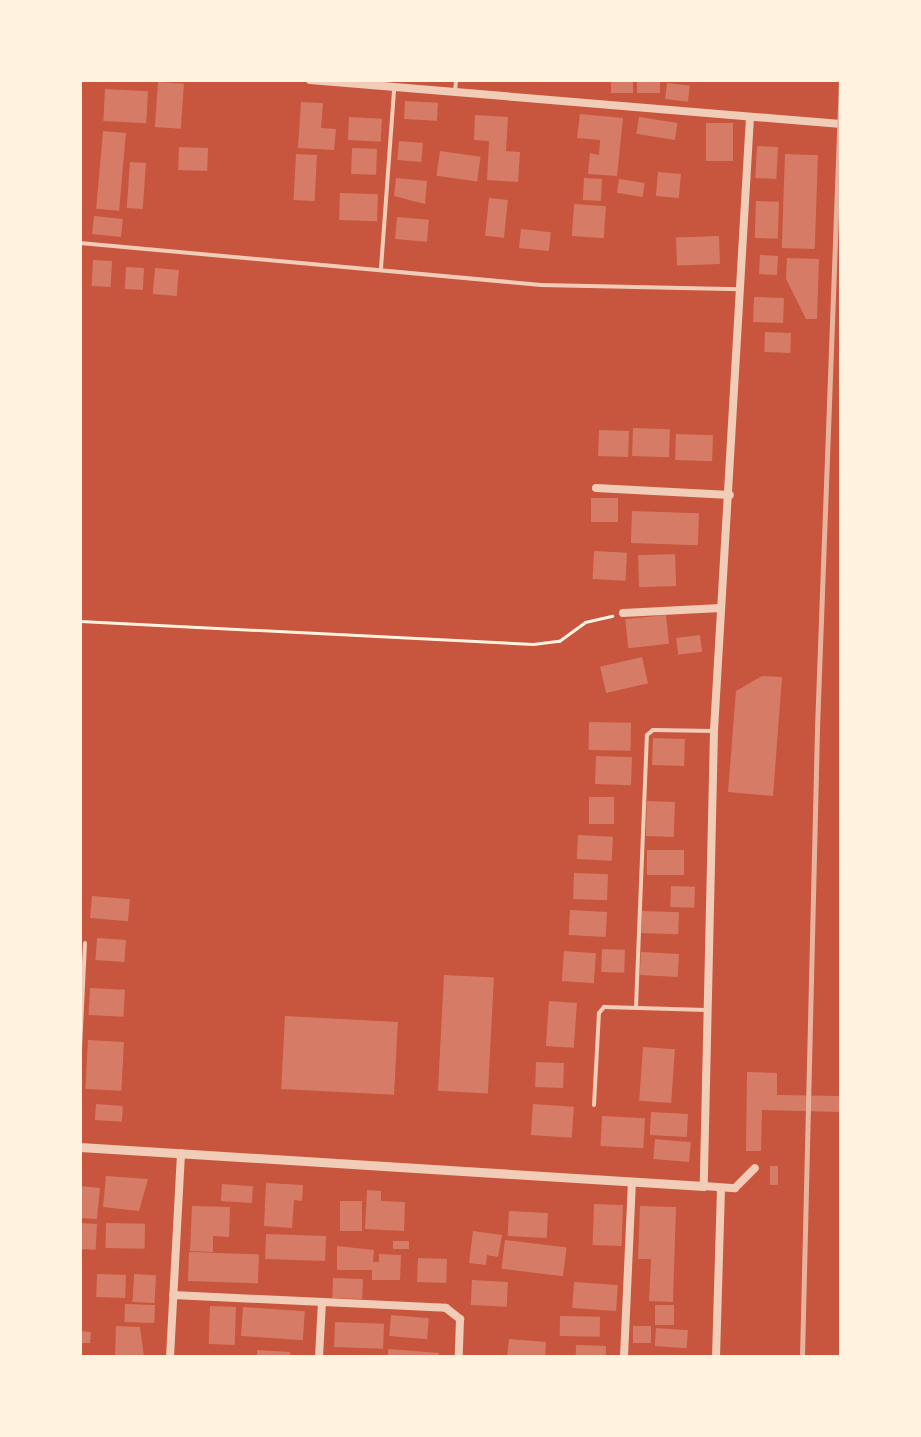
<!DOCTYPE html>
<style>
body{margin:0}
#map{position:relative;width:921px;height:1437px;overflow:hidden;background:#c8553d;font-family:"Sofia Sans Condensed",sans-serif}
div>[style]{position:absolute}
.building>*{inset:0;background:#d67c66;transform-origin:0 0}
.path>*{height:3px;margin:-1.5px;padding:0 1.5px;transform-origin:1.5px;border-radius:1.5px;background:#fff3e0}
.service>*{height:4px;margin:-2px;padding:0 2px;transform-origin:2px;border-radius:2px;background:#f1ccb7}
.minor>*{height:8px;margin:-4px;padding:0 4px;transform-origin:4px;border-radius:4px;background:#f1ccb7}
.tertiary>*{height:9px;margin:-4.5px;padding:0 4.5px;transform-origin:4.5px;border-radius:4.5px;background:#f1ccb7}
.rail>*{height:5px;margin:-2.5px;padding:0 2.5px;transform-origin:2.5px;border-radius:2.5px;background:#e9b49f}
span{translate:-50% -50%;white-space:nowrap;text-align:center;line-height:1.15;-webkit-text-stroke:8px #fff3e0;paint-order:stroke}
.frame{position:absolute;inset:0;border:82px solid #fff3e0;pointer-events:none}
</style>
<div id="map">
<div class="building">
<i style="left:611px;top:80px;width:22px;height:13px"></i>
<i style="left:637px;top:80px;width:23px;height:13px"></i>
<i style="left:158px;top:82px;width:26px;height:45px;rotate:4deg"></i>
<i style="left:667px;top:83px;width:23px;height:16px;rotate:7deg"></i>
<i style="left:105px;top:89px;width:43px;height:32px;rotate:3deg"></i>
<i style="left:405px;top:101px;width:33px;height:18px;rotate:3deg"></i>
<i style="clip-path:polygon(301px 102px,323px 103px,321px 128px,336px 129px,334px 150px,298px 148px)"></i>
<i style="clip-path:polygon(580px 114px,623px 118px,617px 176px,588px 174px,590px 153px,599px 155px,600px 140px,577px 138px)"></i>
<i style="clip-path:polygon(475px 115px,508px 117px,506px 151px,520px 152px,518px 182px,487px 180px,489px 141px,474px 140px)"></i>
<i style="left:349px;top:117px;width:33px;height:23px;rotate:3deg"></i>
<i style="left:639px;top:117px;width:39px;height:17px;rotate:9deg"></i>
<i style="left:706px;top:123px;width:27px;height:38px"></i>
<i style="left:103px;top:131px;width:23px;height:78px;rotate:5deg"></i>
<i style="left:399px;top:141px;width:24px;height:19px;rotate:5deg"></i>
<i style="left:757px;top:146px;width:21px;height:32px;rotate:3deg"></i>
<i style="left:179px;top:147px;width:29px;height:23px;rotate:2deg"></i>
<i style="left:352px;top:148px;width:25px;height:26px;rotate:2deg"></i>
<i style="left:440px;top:151px;width:41px;height:25px;rotate:8deg"></i>
<i style="left:296px;top:154px;width:21px;height:46px;rotate:3deg"></i>
<i style="left:785px;top:154px;width:33px;height:94px;rotate:2deg"></i>
<i style="left:130px;top:162px;width:16px;height:46px;rotate:4deg"></i>
<i style="left:658px;top:172px;width:23px;height:24px;rotate:5deg"></i>
<i style="clip-path:polygon(396px 178px,427px 181px,425px 204px,394px 196px)"></i>
<i style="left:584px;top:178px;width:18px;height:22px;rotate:3deg"></i>
<i style="left:619px;top:179px;width:26px;height:14px;rotate:9deg"></i>
<i style="left:340px;top:193px;width:38px;height:27px;rotate:2deg"></i>
<i style="left:489px;top:198px;width:19px;height:38px;rotate:6deg"></i>
<i style="left:756px;top:201px;width:23px;height:37px;rotate:2deg"></i>
<i style="left:574px;top:204px;width:32px;height:32px;rotate:4deg"></i>
<i style="left:94px;top:216px;width:29px;height:18px;rotate:6deg"></i>
<i style="left:397px;top:217px;width:32px;height:22px;rotate:5deg"></i>
<i style="left:521px;top:229px;width:30px;height:19px;rotate:6deg"></i>
<i style="left:719px;top:236px;width:28px;height:43px;rotate:88deg"></i>
<i style="left:760px;top:255px;width:18px;height:19px;rotate:3deg"></i>
<i style="clip-path:polygon(787px 258px,819px 259px,817px 319px,806px 319px,786px 279px)"></i>
<i style="left:93px;top:260px;width:19px;height:26px;rotate:3deg"></i>
<i style="left:126px;top:267px;width:18px;height:22px;rotate:3deg"></i>
<i style="left:155px;top:268px;width:24px;height:26px;rotate:5deg"></i>
<i style="left:754px;top:297px;width:30px;height:25px;rotate:2deg"></i>
<i style="left:765px;top:332px;width:26px;height:20px;rotate:2deg"></i>
<i style="left:633px;top:428px;width:37px;height:28px;rotate:2deg"></i>
<i style="left:599px;top:430px;width:30px;height:26px;rotate:2deg"></i>
<i style="left:676px;top:434px;width:37px;height:26px;rotate:2deg"></i>
<i style="left:618px;top:498px;width:24px;height:27px;rotate:90deg"></i>
<i style="left:632px;top:511px;width:67px;height:32px;rotate:2deg"></i>
<i style="left:594px;top:551px;width:33px;height:28px;rotate:3deg"></i>
<i style="left:675px;top:554px;width:32px;height:37px;rotate:88deg"></i>
<i style="left:666px;top:615px;width:29px;height:41px;rotate:84deg"></i>
<i style="left:700px;top:635px;width:17px;height:24px;rotate:83deg"></i>
<i style="left:642px;top:657px;width:27px;height:43px;rotate:77deg"></i>
<i style="clip-path:polygon(762px 676px,782px 677px,773px 796px,728px 792px,736px 691px)"></i>
<i style="left:589px;top:722px;width:42px;height:28px;rotate:1deg"></i>
<i style="left:653px;top:738px;width:32px;height:27px;rotate:2deg"></i>
<i style="left:596px;top:756px;width:36px;height:28px;rotate:2deg"></i>
<i style="left:589px;top:797px;width:25px;height:27px"></i>
<i style="left:647px;top:801px;width:28px;height:35px;rotate:2deg"></i>
<i style="left:578px;top:835px;width:35px;height:24px;rotate:3deg"></i>
<i style="left:647px;top:850px;width:37px;height:25px"></i>
<i style="left:574px;top:873px;width:34px;height:26px;rotate:2deg"></i>
<i style="left:671px;top:886px;width:24px;height:21px;rotate:2deg"></i>
<i style="left:92px;top:896px;width:38px;height:22px;rotate:5deg"></i>
<i style="left:570px;top:910px;width:37px;height:25px;rotate:3deg"></i>
<i style="left:642px;top:911px;width:37px;height:22px;rotate:2deg"></i>
<i style="left:97px;top:938px;width:29px;height:22px;rotate:4deg"></i>
<i style="left:602px;top:949px;width:23px;height:23px;rotate:2deg"></i>
<i style="left:564px;top:951px;width:32px;height:30px;rotate:4deg"></i>
<i style="left:641px;top:952px;width:38px;height:23px;rotate:3deg"></i>
<i style="left:444px;top:975px;width:50px;height:116px;rotate:3deg"></i>
<i style="left:90px;top:988px;width:35px;height:27px;rotate:3deg"></i>
<i style="left:549px;top:1001px;width:28px;height:45px;rotate:4deg"></i>
<i style="left:285px;top:1016px;width:113px;height:73px;rotate:3deg"></i>
<i style="left:88px;top:1040px;width:36px;height:49px;rotate:3deg"></i>
<i style="left:643px;top:1047px;width:32px;height:54px;rotate:4deg"></i>
<i style="left:536px;top:1062px;width:28px;height:25px;rotate:2deg"></i>
<i style="clip-path:polygon(747px 1072px,777px 1073px,777px 1095px,841px 1096px,841px 1112px,762px 1110px,761px 1151px,746px 1151px)"></i>
<i style="left:96px;top:1104px;width:27px;height:16px;rotate:4deg"></i>
<i style="left:533px;top:1104px;width:41px;height:31px;rotate:4deg"></i>
<i style="left:651px;top:1112px;width:37px;height:23px;rotate:3deg"></i>
<i style="left:602px;top:1116px;width:43px;height:30px;rotate:3deg"></i>
<i style="left:655px;top:1139px;width:36px;height:20px;rotate:5deg"></i>
<i style="left:770px;top:1166px;width:8px;height:19px"></i>
<i style="clip-path:polygon(106px 1176px,148px 1179px,139px 1211px,103px 1207px)"></i>
<i style="clip-path:polygon(266px 1183px,303px 1185px,302px 1201px,294px 1200px,292px 1228px,264px 1226px)"></i>
<i style="left:222px;top:1184px;width:31px;height:17px;rotate:4deg"></i>
<i style="clip-path:polygon(80px 1186px,100px 1188px,97px 1219px,80px 1218px)"></i>
<i style="clip-path:polygon(367px 1190px,381px 1191px,381px 1201px,405px 1202px,404px 1231px,365px 1229px)"></i>
<i style="left:340px;top:1201px;width:22px;height:30px"></i>
<i style="left:594px;top:1204px;width:29px;height:41px;rotate:2deg"></i>
<i style="clip-path:polygon(192px 1206px,230px 1207px,229px 1237px,213px 1236px,213px 1252px,190px 1251px)"></i>
<i style="clip-path:polygon(640px 1206px,676px 1207px,673px 1302px,649px 1301px,651px 1259px,638px 1259px)"></i>
<i style="left:509px;top:1211px;width:39px;height:25px;rotate:3deg"></i>
<i style="left:80px;top:1223px;width:17px;height:26px;rotate:3deg"></i>
<i style="left:106px;top:1223px;width:39px;height:25px;rotate:1deg"></i>
<i style="clip-path:polygon(473px 1231px,502px 1235px,498px 1257px,487px 1255px,486px 1265px,469px 1263px)"></i>
<i style="left:266px;top:1234px;width:60px;height:25px;rotate:2deg"></i>
<i style="left:505px;top:1240px;width:62px;height:29px;rotate:7deg"></i>
<i style="left:393px;top:1241px;width:16px;height:8px"></i>
<i style="clip-path:polygon(337px 1246px,374px 1250px,373px 1262px,379px 1262px,379px 1254px,401px 1255px,400px 1280px,372px 1280px,372px 1270px,337px 1270px)"></i>
<i style="left:189px;top:1252px;width:70px;height:29px;rotate:2deg"></i>
<i style="left:418px;top:1258px;width:29px;height:24px;rotate:2deg"></i>
<i style="left:97px;top:1274px;width:29px;height:23px;rotate:2deg"></i>
<i style="left:134px;top:1274px;width:22px;height:28px;rotate:3deg"></i>
<i style="left:333px;top:1278px;width:30px;height:20px;rotate:2deg"></i>
<i style="left:472px;top:1280px;width:36px;height:25px;rotate:3deg"></i>
<i style="left:574px;top:1282px;width:44px;height:26px;rotate:4deg"></i>
<i style="left:125px;top:1304px;width:30px;height:18px;rotate:2deg"></i>
<i style="left:655px;top:1305px;width:19px;height:20px"></i>
<i style="left:210px;top:1306px;width:26px;height:38px;rotate:2deg"></i>
<i style="left:243px;top:1307px;width:62px;height:29px;rotate:4deg"></i>
<i style="left:391px;top:1315px;width:38px;height:21px;rotate:5deg"></i>
<i style="left:560px;top:1316px;width:40px;height:20px;rotate:1deg"></i>
<i style="left:335px;top:1322px;width:49px;height:25px;rotate:2deg"></i>
<i style="clip-path:polygon(116px 1326px,140px 1327px,144px 1357px,115px 1357px)"></i>
<i style="left:633px;top:1326px;width:18px;height:17px"></i>
<i style="left:656px;top:1328px;width:32px;height:18px;rotate:4deg"></i>
<i style="clip-path:polygon(80px 1331px,91px 1332px,90px 1343px,80px 1343px)"></i>
<i style="clip-path:polygon(509px 1339px,546px 1342px,545px 1357px,507px 1357px)"></i>
<i style="left:576px;top:1345px;width:30px;height:12px;rotate:2deg"></i>
<i style="clip-path:polygon(388px 1349px,439px 1353px,438px 1357px,388px 1357px)"></i>
<i style="clip-path:polygon(257px 1350px,290px 1352px,290px 1357px,257px 1357px)"></i>
</div>
<div class="path">
<i style="left:80px;top:621px;width:454px;rotate:2.9deg"></i>
<i style="left:533px;top:644px;width:26px;rotate:-7deg"></i>
<i style="left:559px;top:641px;width:32px;rotate:-36deg"></i>
<i style="left:585px;top:622px;width:28px;rotate:-13deg"></i>
<i style="left:840px;top:1357px;width:8px;rotate:-83deg"></i>
</div>
<div class="service">
<i style="left:455px;top:92px;width:12px;rotate:-85deg"></i>
<i style="left:80px;top:243px;width:463px;rotate:5.2deg"></i>
<i style="left:541px;top:285px;width:199px;rotate:1.2deg"></i>
<i style="left:381px;top:268px;width:179px;rotate:-85.8deg"></i>
<i style="left:636px;top:1007px;width:272px;rotate:-87.7deg"></i>
<i style="left:647px;top:735px;width:8px;rotate:-40deg"></i>
<i style="left:653px;top:730px;width:61px;rotate:0.9deg"></i>
<i style="left:80px;top:1049px;width:106px;rotate:-87.3deg"></i>
<i style="left:594px;top:1105px;width:92px;rotate:-86.9deg"></i>
<i style="left:599px;top:1013px;width:8px;rotate:-50deg"></i>
<i style="left:604px;top:1007px;width:102px;rotate:1.7deg"></i>
</div>
<div class="minor">
<i style="left:310px;top:80px;width:533px;rotate:4.74deg"></i>
<i style="left:750px;top:117px;width:615px;rotate:93.36deg"></i>
<i style="left:714px;top:731px;width:455px;rotate:91.3deg"></i>
<i style="left:704px;top:1186px;width:31px;rotate:4deg"></i>
<i style="left:735px;top:1188px;width:28px;rotate:-45deg"></i>
<i style="left:596px;top:488px;width:134px;rotate:3deg"></i>
<i style="left:623px;top:613px;width:98px;rotate:-2.9deg"></i>
<i style="left:173px;top:1295px;width:273px;rotate:2.7deg"></i>
<i style="left:446px;top:1308px;width:18px;rotate:38deg"></i>
<i style="left:460px;top:1319px;width:38px;rotate:92deg"></i>
<i style="left:170px;top:1357px;width:204px;rotate:-86.9deg"></i>
<i style="left:319px;top:1357px;width:55px;rotate:-86.9deg"></i>
<i style="left:624px;top:1357px;width:175px;rotate:-87.4deg"></i>
<i style="left:716px;top:1357px;width:169px;rotate:-88.3deg"></i>
</div>
<div class="tertiary">
<i style="left:80px;top:1147px;width:625px;rotate:3.58deg"></i>
</div>
<div class="rail">
<i style="left:802px;top:1357px;width:629px;rotate:-88.63deg"></i>
<i style="left:817px;top:728px;width:648px;rotate:-87.88deg"></i>
</div>
<div class="frame"></div>
</div>
